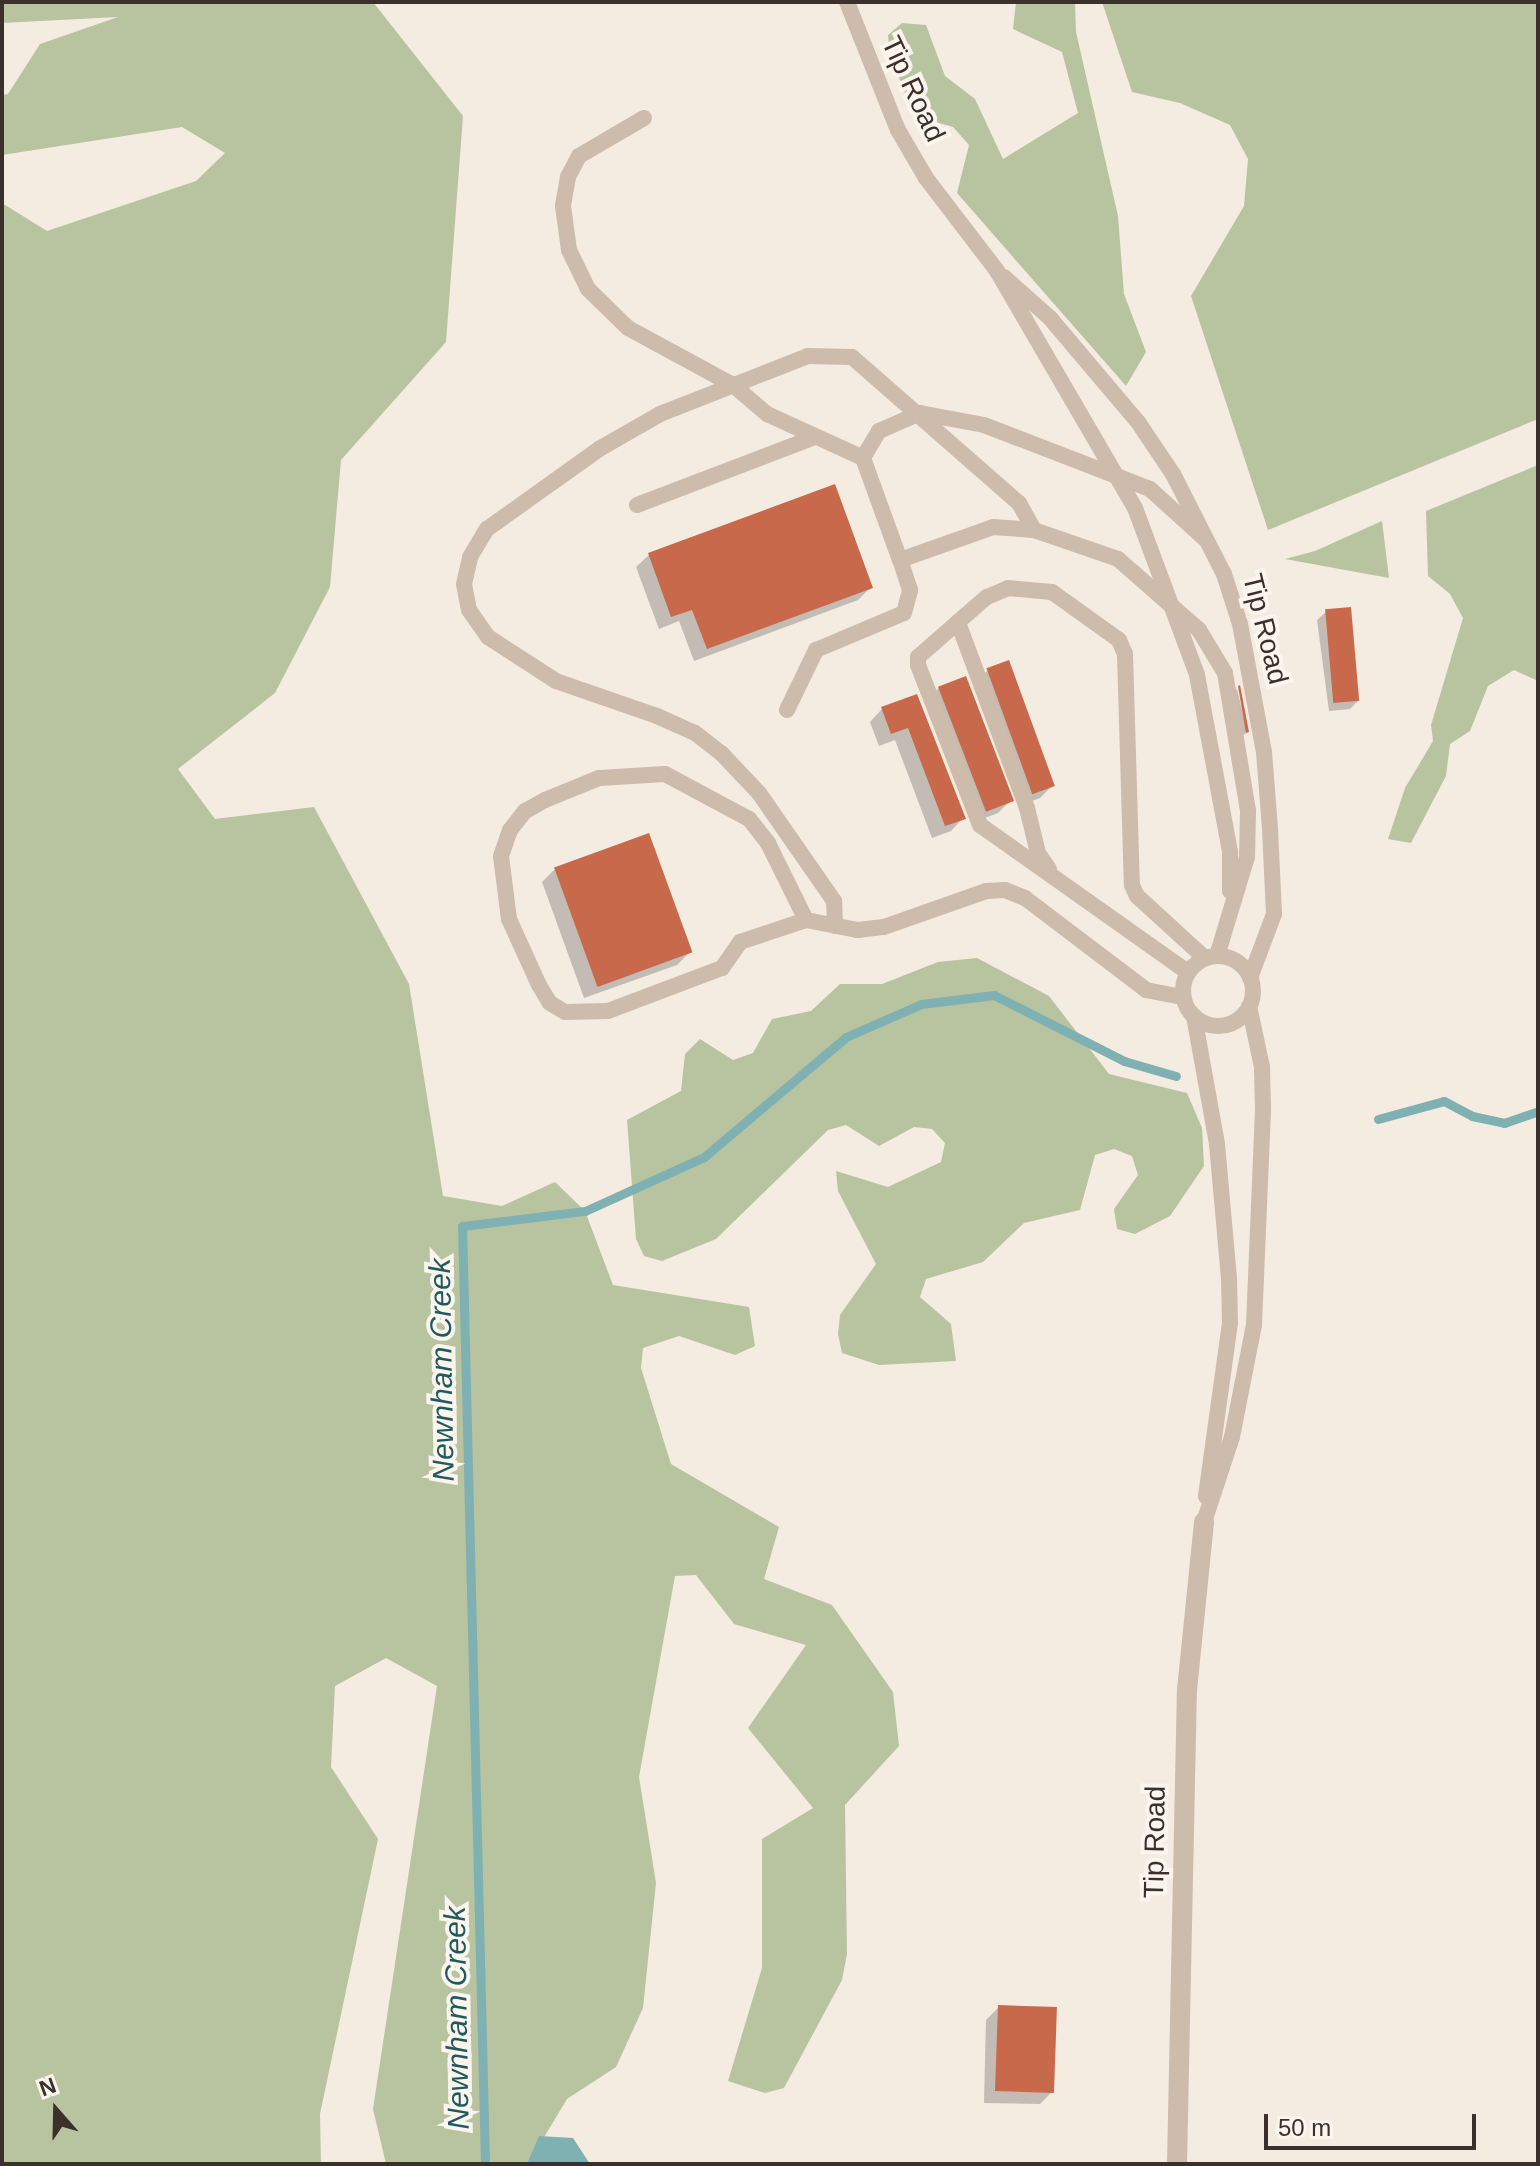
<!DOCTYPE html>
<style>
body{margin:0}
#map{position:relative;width:1540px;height:2166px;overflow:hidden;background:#f4ebe1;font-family:Arial,sans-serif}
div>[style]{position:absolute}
.green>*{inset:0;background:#b8c4a0}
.water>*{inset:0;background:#7fb0b2}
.shadow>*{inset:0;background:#0003}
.stream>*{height:9px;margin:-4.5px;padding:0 4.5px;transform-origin:4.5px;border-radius:4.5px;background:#7fb0b2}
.building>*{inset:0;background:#c8694b;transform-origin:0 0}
.service>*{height:16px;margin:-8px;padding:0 8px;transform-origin:8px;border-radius:8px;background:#cdbbac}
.service>.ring{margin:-8px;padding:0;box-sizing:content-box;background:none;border:16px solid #cdbbac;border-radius:50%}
.minor>*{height:20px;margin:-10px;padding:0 10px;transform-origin:10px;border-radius:10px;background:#cdbbac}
span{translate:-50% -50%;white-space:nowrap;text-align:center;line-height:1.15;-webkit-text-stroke:8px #fbf5ee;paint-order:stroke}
.street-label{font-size:28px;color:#3b302b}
.water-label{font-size:30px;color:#1f5a5e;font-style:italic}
.frame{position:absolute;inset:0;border:4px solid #3b302b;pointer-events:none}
.north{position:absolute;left:16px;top:2070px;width:80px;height:80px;-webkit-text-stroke:6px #fbf5ee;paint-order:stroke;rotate:340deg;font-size:22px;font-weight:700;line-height:32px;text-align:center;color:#3b302b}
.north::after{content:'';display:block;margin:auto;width:28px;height:36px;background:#3b302b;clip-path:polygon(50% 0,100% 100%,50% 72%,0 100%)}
.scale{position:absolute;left:1264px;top:2114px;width:212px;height:36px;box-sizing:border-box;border:4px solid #3b302b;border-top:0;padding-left:10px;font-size:24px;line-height:28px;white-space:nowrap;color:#3b302b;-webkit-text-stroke:6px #fbf5ee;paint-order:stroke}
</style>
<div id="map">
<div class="green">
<i style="clip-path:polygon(2px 2px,373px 2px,463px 116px,446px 342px,341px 460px,330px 587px,275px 693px,178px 769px,215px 819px,314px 807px,409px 984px,443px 1196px,502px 1206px,555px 1182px,585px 1211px,613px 1285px,749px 1307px,755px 1346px,735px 1355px,679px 1336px,643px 1348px,641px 1368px,671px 1464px,779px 1527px,764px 1579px,832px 1605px,893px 1692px,899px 1746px,845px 1805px,847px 1954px,842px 1980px,784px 2088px,765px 2093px,728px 2081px,762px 1968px,762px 1839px,813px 1808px,748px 1728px,806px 1645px,734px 1624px,696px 1575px,675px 1576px,639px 1777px,656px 1883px,643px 2008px,616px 2067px,567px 2099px,528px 2164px,386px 2164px,373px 2109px,437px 1686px,386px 1658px,335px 1686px,331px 1767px,378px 1839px,320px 2114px,321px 2164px,2px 2164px,2px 203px,47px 231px,196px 181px,225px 153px,182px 127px,2px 155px,2px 95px,8px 94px,40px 44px,118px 17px,2px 23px)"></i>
<i style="clip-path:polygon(1016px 2px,1075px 2px,1076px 32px,1118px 216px,1124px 294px,1146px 352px,1126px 386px,957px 193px,969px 145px,953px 127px,915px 116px,890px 56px,888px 35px,902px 23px,926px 25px,945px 76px,975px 99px,1003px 159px,1078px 113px,1062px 52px,1013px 29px)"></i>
<i style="clip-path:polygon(1102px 2px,1538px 2px,1538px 419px,1268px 530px,1191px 296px,1244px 206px,1248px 159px,1230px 125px,1180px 103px,1132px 92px)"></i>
<i style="clip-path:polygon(1538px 465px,1538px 681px,1514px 670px,1488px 686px,1470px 731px,1450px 744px,1446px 776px,1411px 843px,1388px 839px,1405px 788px,1433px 741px,1431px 725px,1463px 618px,1450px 594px,1428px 576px,1426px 511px)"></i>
<i style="clip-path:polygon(1382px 521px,1389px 578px,1285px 559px,1315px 551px)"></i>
<i style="clip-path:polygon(977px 958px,1049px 996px,1109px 1074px,1187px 1093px,1202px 1128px,1204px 1166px,1170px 1216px,1135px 1234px,1117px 1229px,1114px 1209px,1138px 1175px,1132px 1156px,1114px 1149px,1095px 1155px,1080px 1210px,1024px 1223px,983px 1262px,926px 1279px,920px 1297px,951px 1324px,956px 1361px,879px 1365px,842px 1353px,838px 1334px,840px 1315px,876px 1264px,838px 1191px,836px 1171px,888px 1187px,941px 1162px,945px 1143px,932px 1129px,914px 1127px,879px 1146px,846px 1125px,828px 1130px,716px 1239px,662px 1261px,644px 1256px,636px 1239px,627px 1120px,681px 1091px,685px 1054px,700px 1039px,733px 1060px,753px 1053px,772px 1019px,811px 1011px,840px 984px,882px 984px,938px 962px)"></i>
</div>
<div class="water">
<i style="clip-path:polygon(539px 2136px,573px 2138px,590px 2164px,527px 2164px)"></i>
</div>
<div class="shadow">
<i style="clip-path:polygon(649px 555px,871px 587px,858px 600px,694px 661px,679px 621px,659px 629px,636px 567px)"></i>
<i style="clip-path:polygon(1326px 612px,1358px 701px,1350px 709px,1329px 711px,1317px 620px)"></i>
<i style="clip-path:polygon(988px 670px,1053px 785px,1040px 798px,1021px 805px,975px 683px)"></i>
<i style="clip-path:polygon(939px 688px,1010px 801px,998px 813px,974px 822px,926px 701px)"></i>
<i style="clip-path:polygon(1237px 689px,1247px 732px,1238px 740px,1231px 696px)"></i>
<i style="clip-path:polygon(916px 697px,963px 818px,951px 831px,932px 838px,895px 740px,879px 746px,870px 722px,882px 709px)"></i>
<i style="clip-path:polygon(648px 836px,690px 952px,677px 965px,584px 998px,542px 882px,555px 869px)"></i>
<i style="clip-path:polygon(999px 2007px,1053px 2091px,1040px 2104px,984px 2103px,986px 2020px)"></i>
</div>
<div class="stream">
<i style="left:1378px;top:1119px;width:68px;rotate:-15.3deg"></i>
<i style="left:1444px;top:1101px;width:32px;rotate:28deg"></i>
<i style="left:1472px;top:1116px;width:33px;rotate:12deg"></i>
<i style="left:1504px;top:1123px;width:36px;rotate:-19deg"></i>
<i style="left:485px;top:2164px;width:938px;rotate:-91.4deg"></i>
<i style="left:462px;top:1226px;width:124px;rotate:-7deg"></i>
<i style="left:585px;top:1211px;width:131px;rotate:-24.4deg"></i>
<i style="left:704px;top:1157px;width:186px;rotate:-40.2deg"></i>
<i style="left:846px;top:1037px;width:82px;rotate:-23.7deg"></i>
<i style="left:921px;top:1004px;width:74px;rotate:-7deg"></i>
<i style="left:994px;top:995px;width:146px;rotate:26.9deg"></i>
<i style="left:1124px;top:1061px;width:54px;rotate:16.1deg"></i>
</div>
<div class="building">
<i style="clip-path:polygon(835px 484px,873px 588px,707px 649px,692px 610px,671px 617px,648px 553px)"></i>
<i style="left:1351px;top:607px;width:94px;height:26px;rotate:85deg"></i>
<i style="left:1009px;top:660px;width:134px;height:24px;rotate:70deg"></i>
<i style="left:966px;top:676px;width:134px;height:30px;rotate:69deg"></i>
<i style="clip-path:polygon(1240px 685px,1249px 732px,1246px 733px,1238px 686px)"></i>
<i style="clip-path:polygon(917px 694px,966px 819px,945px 826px,908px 728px,891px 734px,881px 707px)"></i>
<i style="left:649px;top:833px;width:127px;height:101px;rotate:70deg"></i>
<i style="left:998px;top:2005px;width:59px;height:86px;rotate:2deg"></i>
</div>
<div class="service">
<i style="left:847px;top:2px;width:138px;rotate:68.3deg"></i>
<i style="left:898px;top:130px;width:56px;rotate:59.7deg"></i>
<i style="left:926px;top:178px;width:117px;rotate:52.6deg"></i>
<i style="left:997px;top:271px;width:274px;rotate:59.8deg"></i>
<i style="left:1135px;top:508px;width:178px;rotate:69.6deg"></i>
<i style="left:1197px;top:675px;width:180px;rotate:79.4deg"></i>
<i style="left:1230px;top:852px;width:39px;rotate:90deg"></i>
<i style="left:644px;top:118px;width:75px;rotate:149.7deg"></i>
<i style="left:579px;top:156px;width:24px;rotate:118deg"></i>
<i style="left:568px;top:177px;width:29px;rotate:100deg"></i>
<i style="left:563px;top:206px;width:44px;rotate:82.2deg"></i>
<i style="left:569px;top:250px;width:43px;rotate:64deg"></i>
<i style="left:588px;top:289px;width:56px;rotate:44.3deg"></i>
<i style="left:628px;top:328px;width:119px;rotate:28.5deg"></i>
<i style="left:733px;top:385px;width:45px;rotate:40.5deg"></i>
<i style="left:767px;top:414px;width:106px;rotate:24.6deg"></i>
<i style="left:1004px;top:277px;width:62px;rotate:41.7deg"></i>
<i style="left:1050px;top:318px;width:136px;rotate:49.8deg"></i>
<i style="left:1138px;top:422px;width:63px;rotate:56.1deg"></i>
<i style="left:1173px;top:474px;width:112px;rotate:63deg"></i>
<i style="left:1224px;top:574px;width:52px;rotate:72.3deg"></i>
<i style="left:1240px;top:624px;width:130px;rotate:79.4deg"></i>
<i style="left:1264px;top:752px;width:77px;rotate:85.5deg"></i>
<i style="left:1270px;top:829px;width:85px;rotate:87.3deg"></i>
<i style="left:1274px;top:914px;width:68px;rotate:110.6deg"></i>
<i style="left:637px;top:505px;width:191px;rotate:-20.9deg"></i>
<i style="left:1204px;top:538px;width:73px;rotate:-137.8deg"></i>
<i style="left:1150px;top:489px;width:178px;rotate:-158.9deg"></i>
<i style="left:984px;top:425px;width:65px;rotate:-169.4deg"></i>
<i style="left:920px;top:413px;width:45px;rotate:156.3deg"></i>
<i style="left:879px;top:431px;width:31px;rotate:121deg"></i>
<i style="left:863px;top:458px;width:109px;rotate:70.1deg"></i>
<i style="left:900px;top:560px;width:99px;rotate:-19.5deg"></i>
<i style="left:993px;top:527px;width:41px;rotate:4.2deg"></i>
<i style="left:1034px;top:530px;width:89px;rotate:19deg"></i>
<i style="left:1118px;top:559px;width:108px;rotate:41.2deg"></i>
<i style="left:1199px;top:630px;width:50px;rotate:58.8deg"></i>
<i style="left:1225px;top:673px;width:140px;rotate:80.5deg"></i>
<i style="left:1248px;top:811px;width:46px;rotate:91.2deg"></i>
<i style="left:1247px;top:857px;width:103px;rotate:106.9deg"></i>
<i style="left:958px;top:622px;width:53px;rotate:138.8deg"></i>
<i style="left:918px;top:657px;width:8px;rotate:90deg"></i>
<i style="left:918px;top:665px;width:172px;rotate:68.8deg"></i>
<i style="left:980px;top:825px;width:255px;rotate:35.3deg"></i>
<i style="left:787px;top:710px;width:67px;rotate:-64.2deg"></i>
<i style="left:816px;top:650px;width:95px;rotate:-22.8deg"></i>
<i style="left:904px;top:613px;width:24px;rotate:-75deg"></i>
<i style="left:910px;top:590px;width:32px;rotate:-108deg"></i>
<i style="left:1049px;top:869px;width:19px;rotate:-125deg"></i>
<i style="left:1038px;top:853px;width:46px;rotate:-103.7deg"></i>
<i style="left:1027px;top:808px;width:198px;rotate:-110.4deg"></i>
<i style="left:958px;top:622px;width:38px;rotate:-41deg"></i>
<i style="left:987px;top:597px;width:23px;rotate:-23deg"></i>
<i style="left:1008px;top:588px;width:44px;rotate:5.2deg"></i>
<i style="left:1052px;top:592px;width:82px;rotate:35.6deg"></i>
<i style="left:1119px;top:640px;width:15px;rotate:67deg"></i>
<i style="left:1125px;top:654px;width:231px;rotate:88.3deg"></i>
<i style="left:1132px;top:885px;width:12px;rotate:66deg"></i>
<i style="left:1137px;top:896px;width:92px;rotate:42.4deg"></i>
<i style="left:806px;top:920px;width:86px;rotate:-116.3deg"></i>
<i style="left:768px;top:843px;width:31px;rotate:-128deg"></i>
<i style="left:749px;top:819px;width:95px;rotate:-151.8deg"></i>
<i style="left:665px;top:774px;width:66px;rotate:176.5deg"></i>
<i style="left:599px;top:778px;width:58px;rotate:157.8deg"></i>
<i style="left:545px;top:800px;width:23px;rotate:151deg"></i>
<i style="left:525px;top:811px;width:24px;rotate:128deg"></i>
<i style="left:510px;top:830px;width:28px;rotate:109deg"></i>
<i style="left:501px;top:856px;width:64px;rotate:82.8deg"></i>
<i style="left:509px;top:919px;width:72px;rotate:65.6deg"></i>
<i style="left:539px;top:985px;width:21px;rotate:59deg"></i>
<i style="left:550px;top:1003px;width:17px;rotate:31deg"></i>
<i style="left:565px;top:1012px;width:43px;rotate:-1.3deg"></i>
<i style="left:608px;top:1011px;width:122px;rotate:-20.7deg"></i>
<i style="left:722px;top:968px;width:32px;rotate:-55deg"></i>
<i style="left:740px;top:942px;width:70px;rotate:-18.4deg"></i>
<i style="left:806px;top:920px;width:53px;rotate:10.9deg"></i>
<i style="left:858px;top:930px;width:26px;rotate:-7deg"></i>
<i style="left:884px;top:927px;width:108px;rotate:-19.4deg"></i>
<i style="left:986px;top:891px;width:19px;rotate:-3deg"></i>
<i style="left:1005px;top:890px;width:22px;rotate:22deg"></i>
<i style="left:1025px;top:898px;width:152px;rotate:37.2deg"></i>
<i style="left:1146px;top:990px;width:38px;rotate:11deg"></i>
<i style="left:835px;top:926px;width:25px;rotate:-92deg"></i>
<i style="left:834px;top:901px;width:131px;rotate:-124.8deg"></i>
<i style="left:759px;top:793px;width:54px;rotate:-133.5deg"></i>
<i style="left:722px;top:754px;width:34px;rotate:-142deg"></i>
<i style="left:695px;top:733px;width:42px;rotate:-155.9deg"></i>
<i style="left:657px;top:716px;width:107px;rotate:-160.9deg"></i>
<i style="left:556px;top:681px;width:81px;rotate:-147.1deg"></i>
<i style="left:488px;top:637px;width:33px;rotate:-125deg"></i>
<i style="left:469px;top:610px;width:26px;rotate:-101deg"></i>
<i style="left:464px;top:584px;width:28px;rotate:-77deg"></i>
<i style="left:470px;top:557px;width:33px;rotate:-59deg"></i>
<i style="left:487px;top:529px;width:138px;rotate:-35.5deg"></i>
<i style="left:599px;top:449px;width:70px;rotate:-29.8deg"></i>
<i style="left:660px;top:414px;width:159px;rotate:-21.4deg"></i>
<i style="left:808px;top:356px;width:44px;rotate:1.3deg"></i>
<i style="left:852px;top:357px;width:222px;rotate:41.2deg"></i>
<i style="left:1019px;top:503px;width:31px;rotate:61deg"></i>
<i class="ring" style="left:1183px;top:956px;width:54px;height:54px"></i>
<i style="left:1194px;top:1016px;width:130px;rotate:79.8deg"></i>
<i style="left:1217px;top:1144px;width:136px;rotate:84.9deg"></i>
<i style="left:1229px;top:1279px;width:44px;rotate:88.7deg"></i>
<i style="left:1230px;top:1323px;width:175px;rotate:97.9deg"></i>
<i style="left:1204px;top:1522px;width:89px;rotate:-71.8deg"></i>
<i style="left:1232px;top:1437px;width:114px;rotate:-78.9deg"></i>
<i style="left:1254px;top:1325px;width:216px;rotate:-87.6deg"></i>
<i style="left:1263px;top:1109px;width:42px;rotate:-91.4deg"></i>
<i style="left:1262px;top:1067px;width:62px;rotate:-102deg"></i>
</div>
<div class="minor">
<i style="left:1177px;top:2164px;width:474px;rotate:-88.8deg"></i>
<i style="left:1187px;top:1690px;width:169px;rotate:-84.2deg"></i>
</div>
<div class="street-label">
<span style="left:913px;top:89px;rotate:65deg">Tip Road</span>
<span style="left:1265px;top:629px;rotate:76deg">Tip Road</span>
<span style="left:1155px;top:1842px;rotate:-89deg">Tip Road</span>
</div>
<div class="water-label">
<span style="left:442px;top:1370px;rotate:-91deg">Newnham Creek</span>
<span style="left:457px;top:2018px;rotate:-91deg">Newnham Creek</span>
</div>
<div class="frame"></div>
<div class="north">N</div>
<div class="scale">50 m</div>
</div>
